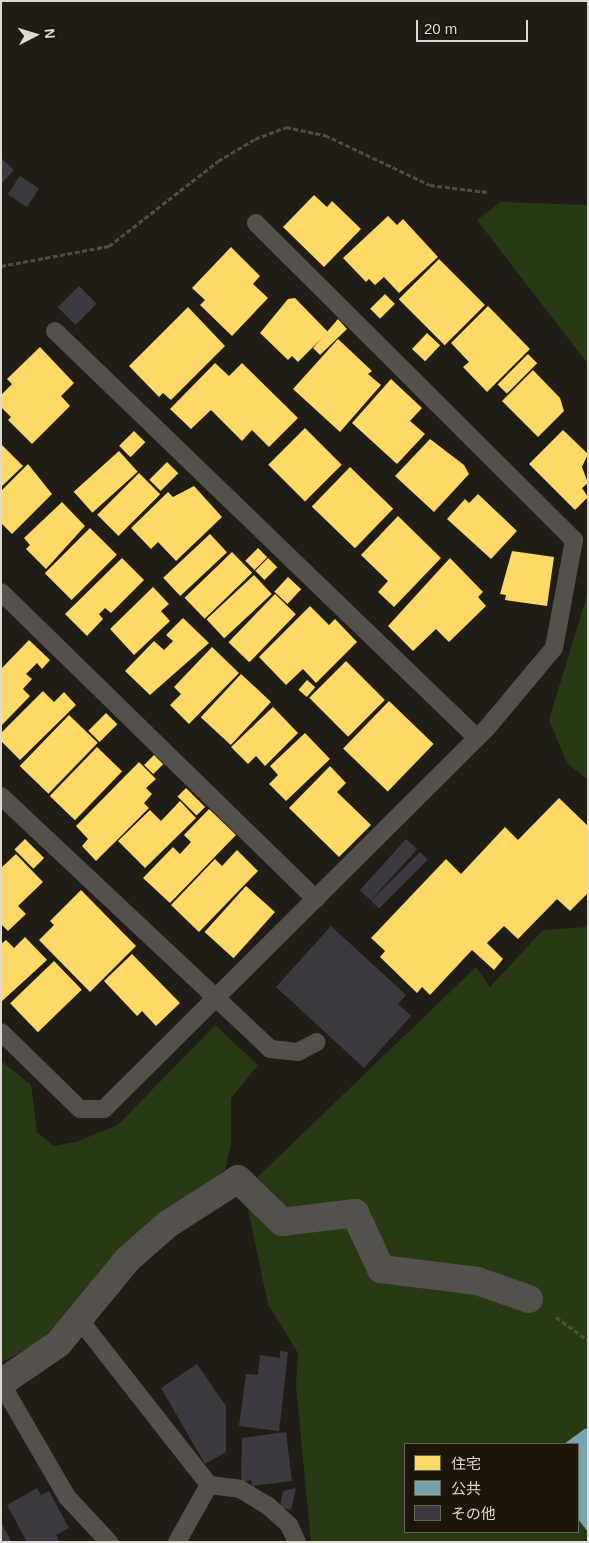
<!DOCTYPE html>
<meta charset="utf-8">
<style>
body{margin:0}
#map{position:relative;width:589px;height:1543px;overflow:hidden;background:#201d16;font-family:Arial,"Noto Sans JP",sans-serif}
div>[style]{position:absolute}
.green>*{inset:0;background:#283a14}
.homes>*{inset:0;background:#ffd966;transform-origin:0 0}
.public>*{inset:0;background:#76a5af}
.building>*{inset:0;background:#3d3940;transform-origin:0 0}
.path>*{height:3px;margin-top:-1.5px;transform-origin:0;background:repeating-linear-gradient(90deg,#504d49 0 5px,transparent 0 7.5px)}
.lane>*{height:18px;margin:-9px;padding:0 9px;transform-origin:9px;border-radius:9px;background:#54514c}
.street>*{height:28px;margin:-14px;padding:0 14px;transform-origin:14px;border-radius:14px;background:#54514c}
span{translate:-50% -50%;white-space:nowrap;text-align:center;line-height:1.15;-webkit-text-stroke:5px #1c1608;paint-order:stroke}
.frame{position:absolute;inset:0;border:2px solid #dedad1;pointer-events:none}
.legend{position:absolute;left:404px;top:1443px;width:175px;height:90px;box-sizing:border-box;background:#1c1608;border:1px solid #6a6458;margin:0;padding:6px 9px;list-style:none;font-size:15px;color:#dedad1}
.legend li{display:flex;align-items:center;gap:10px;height:25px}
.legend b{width:25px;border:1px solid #6a6458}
.north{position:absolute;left:10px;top:10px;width:50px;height:50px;-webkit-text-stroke:4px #1c1608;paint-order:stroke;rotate:85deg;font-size:14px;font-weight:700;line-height:20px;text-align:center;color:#dedad1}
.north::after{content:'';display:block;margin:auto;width:18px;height:22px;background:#dedad1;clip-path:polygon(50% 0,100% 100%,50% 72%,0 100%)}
.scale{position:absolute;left:416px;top:20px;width:112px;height:22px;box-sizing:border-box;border:2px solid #dedad1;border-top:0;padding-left:6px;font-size:15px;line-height:18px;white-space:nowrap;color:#dedad1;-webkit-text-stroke:4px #1c1608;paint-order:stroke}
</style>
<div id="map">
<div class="green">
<i style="clip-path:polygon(501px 202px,588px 205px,588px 364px,477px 220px)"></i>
<i style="clip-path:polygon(588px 592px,588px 780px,567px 763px,549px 720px)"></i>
<i style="clip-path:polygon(evenodd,588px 927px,588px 1542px,311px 1542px,296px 1386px,298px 1353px,268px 1304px,244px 1190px,476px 967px,490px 987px,543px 930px,588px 927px,405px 1444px,578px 1444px,578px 1532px,405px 1532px,405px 1444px)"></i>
<i style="clip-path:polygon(215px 1025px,258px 1065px,231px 1098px,231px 1144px,225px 1170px,155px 1221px,41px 1340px,1px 1363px,1px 1061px,31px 1085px,37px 1132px,54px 1146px,76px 1142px,118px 1125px)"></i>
</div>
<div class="homes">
<i style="clip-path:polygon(314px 195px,327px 207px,332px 201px,361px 229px,324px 267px,283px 227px)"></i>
<i style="clip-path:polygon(388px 216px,397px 225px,403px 219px,438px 257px,399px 293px,384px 277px,375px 285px,369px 279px,366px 282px,343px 258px)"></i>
<i style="clip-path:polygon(231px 247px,260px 276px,253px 284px,268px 298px,232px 336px,200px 305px,205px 300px,192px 288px)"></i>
<i style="left:439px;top:259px;width:65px;height:57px;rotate:45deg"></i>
<i style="left:385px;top:294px;width:14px;height:21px;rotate:45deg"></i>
<i style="clip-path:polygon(295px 298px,328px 332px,298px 362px,292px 356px,288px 360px,260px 333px,288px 299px)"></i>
<i style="clip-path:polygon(488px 306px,530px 349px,487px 392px,463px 367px,469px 362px,451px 343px)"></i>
<i style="clip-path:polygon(188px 307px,225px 346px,171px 400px,163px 393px,159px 397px,129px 366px)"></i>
<i style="clip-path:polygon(338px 319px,347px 329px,320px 355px,313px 348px)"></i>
<i style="left:427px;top:333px;width:18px;height:22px;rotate:43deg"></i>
<i style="clip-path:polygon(338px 339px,372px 371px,368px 374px,381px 385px,340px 432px,293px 389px)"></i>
<i style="clip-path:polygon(40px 347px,74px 383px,61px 396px,70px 406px,32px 444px,8px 420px,11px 417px,1px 407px,1px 395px,12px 384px,7px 379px)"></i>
<i style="left:528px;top:354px;width:13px;height:43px;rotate:45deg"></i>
<i style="clip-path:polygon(215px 363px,229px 376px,242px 363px,298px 418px,269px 447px,252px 430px,242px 441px,211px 410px,191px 429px,170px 409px)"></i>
<i style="clip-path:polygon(533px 370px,560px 398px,564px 411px,538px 437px,502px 401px)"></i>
<i style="clip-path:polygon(391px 379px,422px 408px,410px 421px,425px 434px,397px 464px,352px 423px)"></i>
<i style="left:305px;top:428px;width:52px;height:52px;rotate:45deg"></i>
<i style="clip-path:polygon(563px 430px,588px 454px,582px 467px,588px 483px,582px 488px,588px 497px,575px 510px,529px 464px)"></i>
<i style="left:134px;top:431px;width:16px;height:21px;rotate:45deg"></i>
<i style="clip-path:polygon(430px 439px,464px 465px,469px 474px,434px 512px,395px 476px)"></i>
<i style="clip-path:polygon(1px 444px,23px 466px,1px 487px)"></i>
<i style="left:119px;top:451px;width:28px;height:61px;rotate:48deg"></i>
<i style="left:167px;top:462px;width:16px;height:25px;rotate:45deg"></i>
<i style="clip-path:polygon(28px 464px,52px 494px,12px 534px,1px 523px,1px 491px)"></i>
<i style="left:350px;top:467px;width:60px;height:55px;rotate:44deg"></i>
<i style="left:139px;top:473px;width:30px;height:59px;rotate:45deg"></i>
<i style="clip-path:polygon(194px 486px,222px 517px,176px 561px,158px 542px,151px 549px,131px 528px,168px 492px,173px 497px)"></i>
<i style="clip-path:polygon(478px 494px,517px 531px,491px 559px,447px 519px,465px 499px,469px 503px)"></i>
<i style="clip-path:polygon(62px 502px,85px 526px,46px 569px,26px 549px,30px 545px,24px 538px)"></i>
<i style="clip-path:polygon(398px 516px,441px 558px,394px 607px,378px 592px,388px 581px,361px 555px)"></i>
<i style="left:90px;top:528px;width:38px;height:64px;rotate:45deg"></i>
<i style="left:210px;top:534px;width:25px;height:64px;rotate:47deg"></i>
<i style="left:258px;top:548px;width:13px;height:18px;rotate:45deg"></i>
<i style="clip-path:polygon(512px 551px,554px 557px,547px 606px,505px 600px,506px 595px,500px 594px)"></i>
<i style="left:232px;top:552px;width:29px;height:66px;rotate:46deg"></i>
<i style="clip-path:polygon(122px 558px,144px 580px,111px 613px,105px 608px,99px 614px,103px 619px,87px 636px,65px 614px)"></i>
<i style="left:268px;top:558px;width:13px;height:18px;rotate:45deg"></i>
<i style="clip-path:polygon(450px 558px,483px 592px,478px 597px,486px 606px,449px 642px,436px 629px,413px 651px,388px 626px)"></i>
<i style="left:254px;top:575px;width:26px;height:65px;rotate:47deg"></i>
<i style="left:288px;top:577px;width:18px;height:20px;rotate:43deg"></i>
<i style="clip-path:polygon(153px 587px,169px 604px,161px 611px,170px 621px,134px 655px,110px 629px)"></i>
<i style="left:275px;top:594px;width:29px;height:67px;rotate:44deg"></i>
<i style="clip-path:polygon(310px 606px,329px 625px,335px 619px,357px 642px,316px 683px,303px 669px,286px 685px,259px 657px)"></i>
<i style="clip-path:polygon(183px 618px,209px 643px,150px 695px,125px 671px,154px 641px,164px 650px,173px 641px,166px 635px)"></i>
<i style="clip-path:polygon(29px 640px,50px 660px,42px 669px,37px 663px,26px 674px,32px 679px,23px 689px,30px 696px,1px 726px,1px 669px)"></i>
<i style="clip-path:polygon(212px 647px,239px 673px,189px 724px,170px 705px,181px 694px,174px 687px)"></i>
<i style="left:346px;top:661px;width:55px;height:52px;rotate:45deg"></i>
<i style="left:241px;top:674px;width:41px;height:59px;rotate:43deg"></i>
<i style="left:307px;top:680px;width:11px;height:13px;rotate:41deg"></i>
<i style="clip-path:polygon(43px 691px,54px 702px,64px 692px,76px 705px,20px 760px,1px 741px,1px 733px)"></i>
<i style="left:389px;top:701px;width:62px;height:66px;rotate:44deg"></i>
<i style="clip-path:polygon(273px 707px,298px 733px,265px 766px,256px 756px,248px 764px,231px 747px)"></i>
<i style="left:106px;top:713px;width:16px;height:25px;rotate:45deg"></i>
<i style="left:69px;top:715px;width:40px;height:71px;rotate:44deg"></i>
<i style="clip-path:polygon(305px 733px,330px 759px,286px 801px,269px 784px,278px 775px,270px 766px)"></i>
<i style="left:97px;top:747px;width:35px;height:68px;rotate:44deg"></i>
<i style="left:154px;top:755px;width:13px;height:14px;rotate:45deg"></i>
<i style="clip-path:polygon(139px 762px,156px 779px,146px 788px,152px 794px,144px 803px,149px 808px,96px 861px,82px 846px,88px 839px,76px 826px)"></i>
<i style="clip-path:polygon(330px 766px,346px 783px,337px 792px,371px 825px,339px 857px,289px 808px)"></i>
<i style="left:186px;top:788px;width:27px;height:12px;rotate:45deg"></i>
<i style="clip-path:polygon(559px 798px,588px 826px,588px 893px,570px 911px,557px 899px,518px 939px,504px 926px,487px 943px,503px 959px,494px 970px,472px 950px,430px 995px,422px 987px,417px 993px,380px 957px,385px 951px,371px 938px,446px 859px,461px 874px,505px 827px,518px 840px)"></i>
<i style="clip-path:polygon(180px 801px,196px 818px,145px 868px,118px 841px,150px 810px,161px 821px)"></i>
<i style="clip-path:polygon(209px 809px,236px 835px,170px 903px,143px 878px,173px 847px,180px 854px,191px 842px,184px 835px)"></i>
<i style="left:25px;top:839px;width:27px;height:15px;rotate:45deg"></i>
<i style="clip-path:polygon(237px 850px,258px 871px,199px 932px,171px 905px,215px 859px,222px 866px)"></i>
<i style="clip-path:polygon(16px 854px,43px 882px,18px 906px,26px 914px,8px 931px,1px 924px,1px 868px)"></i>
<i style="left:246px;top:886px;width:39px;height:62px;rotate:42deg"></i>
<i style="clip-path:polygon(81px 890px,136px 946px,90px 992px,39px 940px,54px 925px,50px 921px)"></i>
<i style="clip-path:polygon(25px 937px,47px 960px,1px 1002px,1px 944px,6px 940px,14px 948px)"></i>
<i style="clip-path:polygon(132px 954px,180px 1003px,156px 1026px,142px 1011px,137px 1016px,104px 981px)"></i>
<i style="left:54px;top:961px;width:40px;height:61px;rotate:46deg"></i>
</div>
<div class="public">
<i style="clip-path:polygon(586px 1428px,588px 1431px,588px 1532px,578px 1519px,578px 1444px,564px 1444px)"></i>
</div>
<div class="building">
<i style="clip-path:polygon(1px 158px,14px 170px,1px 184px)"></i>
<i style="left:20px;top:176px;width:23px;height:22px;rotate:34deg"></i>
<i style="left:79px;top:286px;width:25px;height:30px;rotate:45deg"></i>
<i style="left:406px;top:839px;width:15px;height:69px;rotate:42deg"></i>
<i style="left:420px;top:852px;width:11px;height:69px;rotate:45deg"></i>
<i style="clip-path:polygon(331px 926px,406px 995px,398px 1004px,411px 1016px,364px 1068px,276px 987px)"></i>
<i style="clip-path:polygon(280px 1351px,288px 1352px,279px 1431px,239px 1426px,246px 1374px,258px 1375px,260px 1355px,280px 1358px)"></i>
<i style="clip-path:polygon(197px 1364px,226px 1406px,226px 1452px,205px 1464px,161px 1388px)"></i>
<i style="clip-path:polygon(286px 1432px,292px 1481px,252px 1486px,251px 1480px,241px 1482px,242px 1438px)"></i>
<i style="clip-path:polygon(37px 1488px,41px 1495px,49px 1491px,69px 1528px,56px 1535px,60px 1542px,27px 1542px,7px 1505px)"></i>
<i style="clip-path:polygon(296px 1488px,291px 1510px,280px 1507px,283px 1491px)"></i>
<i style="clip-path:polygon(1px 1522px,11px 1541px,9px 1542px,1px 1542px)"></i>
</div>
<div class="path">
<i style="left:1px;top:266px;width:110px;rotate:-10.5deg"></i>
<i style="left:109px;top:246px;width:138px;rotate:-37.9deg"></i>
<i style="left:218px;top:161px;width:43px;rotate:-30.7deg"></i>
<i style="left:255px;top:139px;width:33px;rotate:-21deg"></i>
<i style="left:286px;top:127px;width:40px;rotate:12deg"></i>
<i style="left:325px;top:135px;width:116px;rotate:25.5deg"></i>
<i style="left:430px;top:185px;width:57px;rotate:7deg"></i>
<i style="left:556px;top:1317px;width:39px;rotate:36deg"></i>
</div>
<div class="lane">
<i style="left:55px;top:331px;width:586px;rotate:43.96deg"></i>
<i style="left:1px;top:592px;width:440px;rotate:44.3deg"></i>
<i style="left:1px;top:796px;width:369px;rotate:43.2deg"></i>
<i style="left:270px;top:1049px;width:28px;rotate:6deg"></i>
<i style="left:298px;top:1052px;width:21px;rotate:-28deg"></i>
<i style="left:1px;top:1032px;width:110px;rotate:44.3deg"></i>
<i style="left:80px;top:1109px;width:24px"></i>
<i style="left:104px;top:1109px;width:540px;rotate:-44.85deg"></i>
<i style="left:487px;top:728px;width:104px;rotate:-50.1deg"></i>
<i style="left:554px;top:648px;width:110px;rotate:-79.5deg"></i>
<i style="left:574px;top:540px;width:449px;rotate:-135.1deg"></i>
<i style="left:79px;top:1319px;width:211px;rotate:51.9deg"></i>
<i style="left:209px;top:1485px;width:65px;rotate:119.3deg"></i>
<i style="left:1px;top:1383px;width:132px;rotate:59.9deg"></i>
<i style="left:67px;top:1497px;width:62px;rotate:47deg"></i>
<i style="left:209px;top:1485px;width:31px;rotate:7deg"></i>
<i style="left:240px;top:1489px;width:31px;rotate:31deg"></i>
<i style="left:267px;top:1505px;width:30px;rotate:42deg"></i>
<i style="left:289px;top:1525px;width:19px;rotate:65deg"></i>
</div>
<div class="street">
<i style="left:1px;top:1383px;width:69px;rotate:-34.4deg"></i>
<i style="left:58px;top:1344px;width:110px;rotate:-50.5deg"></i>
<i style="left:128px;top:1259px;width:53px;rotate:-41.2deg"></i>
<i style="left:168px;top:1224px;width:83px;rotate:-32.7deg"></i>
<i style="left:238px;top:1179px;width:62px;rotate:44.3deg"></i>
<i style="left:282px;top:1222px;width:74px;rotate:-7deg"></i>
<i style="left:355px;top:1213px;width:62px;rotate:65.1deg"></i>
<i style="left:381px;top:1269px;width:97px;rotate:7.1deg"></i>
<i style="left:477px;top:1281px;width:55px;rotate:19.1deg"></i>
</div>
<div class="frame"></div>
<ul class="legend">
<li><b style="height:14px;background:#ffd966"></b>住宅</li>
<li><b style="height:14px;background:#76a5af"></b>公共</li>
<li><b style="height:14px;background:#3d3940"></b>その他</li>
</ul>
<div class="north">N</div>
<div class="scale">20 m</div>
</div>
